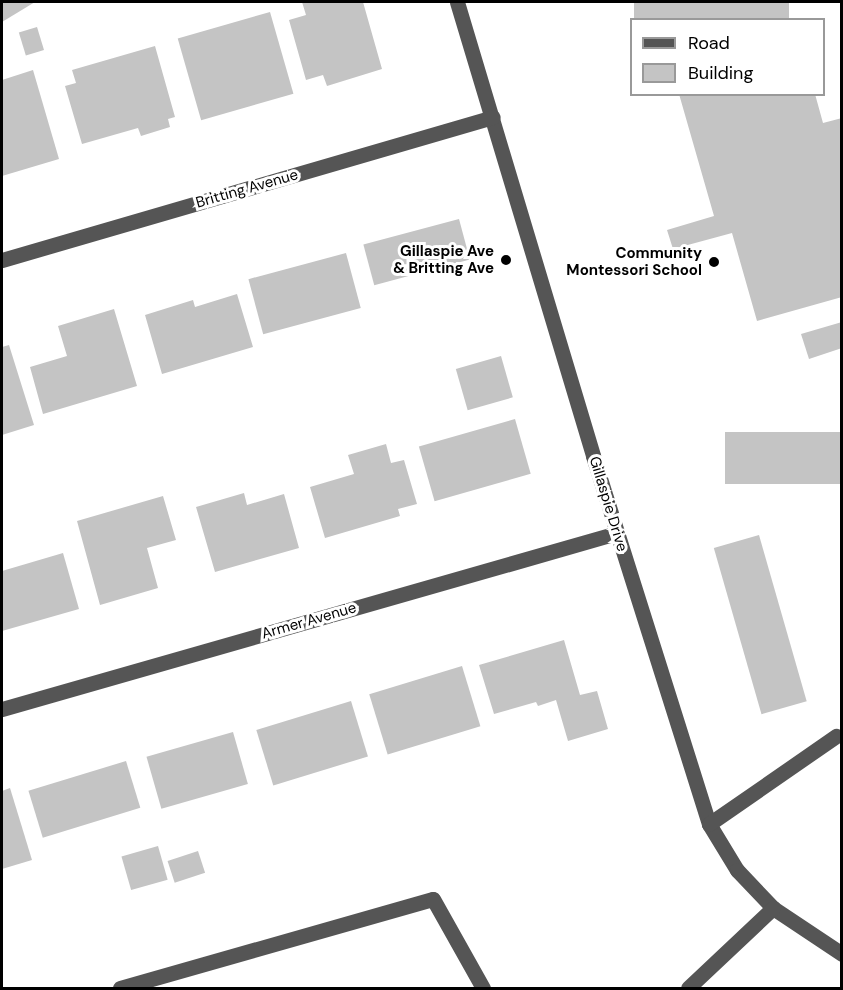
<!DOCTYPE html>
<style>
body{margin:0}
#map{position:relative;width:843px;height:990px;overflow:hidden;background:#fff;font-family:"DM Sans",sans-serif}
div>[style]{position:absolute}
.building>*{inset:0;background:#c4c4c4;transform-origin:0 0}
.minor>*{height:15px;margin:-7.5px;padding:0 7.5px;transform-origin:7.5px;border-radius:7.5px;background:#555}
.dots>*{width:16px;height:16px;translate:-50% -50%;box-sizing:border-box;border:3px solid #fff;border-radius:50%}
span{translate:-50% -50%;white-space:nowrap;text-align:center;line-height:1.15;-webkit-text-stroke:6px #fff;paint-order:stroke}
.street-label{font-size:15px;color:#000}
.poi-label{font-size:15px;color:#000;font-weight:700}
.right{translate:-100% -50%;text-align:right}
.frame{position:absolute;inset:0;border:3px solid #000;pointer-events:none}
.legend{position:absolute;left:630px;top:18px;width:195px;height:78px;box-sizing:border-box;background:#fff;border:2px solid #999;margin:0;padding:8px 10px;list-style:none;font-size:18px;color:#000}
.legend li{display:flex;align-items:center;gap:12px;height:30px}
.legend b{width:30px;border:2px solid #999}
</style>
<div id="map">
<div class="building">
<i style="clip-path:polygon(2px 2px,35px 2px,2px 22px)"></i>
<i style="clip-path:polygon(302px 2px,363px 2px,382px 69px,327px 86px,323px 75px,306px 80px,289px 20px,306px 15px)"></i>
<i style="left:634px;top:2px;width:155px;height:19px"></i>
<i style="left:270px;top:12px;width:85px;height:96px;rotate:74deg"></i>
<i style="left:37px;top:27px;width:24px;height:19px;rotate:73deg"></i>
<i style="clip-path:polygon(155px 46px,175px 117px,168px 119px,170px 127px,141px 136px,138px 128px,82px 144px,65px 86px,76px 83px,72px 70px)"></i>
<i style="clip-path:polygon(33px 70px,59px 159px,2px 176px,2px 80px)"></i>
<i style="clip-path:polygon(679px 94px,815px 94px,823px 123px,842px 118px,842px 297px,757px 321px,732px 233px,673px 249px,667px 230px,714px 216px)"></i>
<i style="left:459px;top:219px;width:42px;height:99px;rotate:75deg"></i>
<i style="left:346px;top:253px;width:57px;height:101px;rotate:75deg"></i>
<i style="clip-path:polygon(237px 294px,253px 347px,162px 374px,145px 315px,193px 300px,195px 307px)"></i>
<i style="clip-path:polygon(114px 309px,137px 386px,43px 414px,30px 367px,67px 356px,58px 326px)"></i>
<i style="clip-path:polygon(842px 322px,842px 348px,809px 359px,801px 334px)"></i>
<i style="clip-path:polygon(9px 345px,34px 425px,2px 435px,2px 347px)"></i>
<i style="left:501px;top:356px;width:43px;height:47px;rotate:74deg"></i>
<i style="left:515px;top:419px;width:57px;height:100px;rotate:74deg"></i>
<i style="left:842px;top:432px;width:52px;height:117px;rotate:90deg"></i>
<i style="clip-path:polygon(386px 444px,391px 463px,404px 460px,417px 504px,398px 509px,400px 516px,325px 538px,310px 487px,354px 474px,348px 455px)"></i>
<i style="clip-path:polygon(244px 493px,247px 505px,284px 494px,299px 548px,215px 572px,196px 507px)"></i>
<i style="clip-path:polygon(163px 496px,176px 540px,147px 548px,158px 588px,100px 605px,77px 521px)"></i>
<i style="left:759px;top:535px;width:173px;height:47px;rotate:74deg"></i>
<i style="clip-path:polygon(63px 553px,79px 609px,2px 631px,2px 571px)"></i>
<i style="clip-path:polygon(564px 640px,580px 695px,597px 691px,608px 729px,568px 741px,556px 700px,538px 706px,536px 702px,494px 714px,479px 665px)"></i>
<i style="left:462px;top:666px;width:63px;height:97px;rotate:73deg"></i>
<i style="left:351px;top:701px;width:58px;height:99px;rotate:73deg"></i>
<i style="left:233px;top:732px;width:54px;height:90px;rotate:74deg"></i>
<i style="left:126px;top:761px;width:49px;height:102px;rotate:73deg"></i>
<i style="clip-path:polygon(10px 788px,32px 860px,2px 869px,2px 791px)"></i>
<i style="left:158px;top:846px;width:35px;height:38px;rotate:74deg"></i>
<i style="left:198px;top:851px;width:23px;height:32px;rotate:72deg"></i>
</div>
<div class="minor">
<i style="left:457px;top:2px;width:474px;rotate:73.3deg"></i>
<i style="left:593px;top:456px;width:386px;rotate:72.5deg"></i>
<i style="left:709px;top:824px;width:54px;rotate:58.7deg"></i>
<i style="left:737px;top:870px;width:52px;rotate:46.5deg"></i>
<i style="left:773px;top:908px;width:83px;rotate:33.7deg"></i>
<i style="left:2px;top:260px;width:511px;rotate:-16.24deg"></i>
<i style="left:2px;top:709px;width:640px;rotate:-15.97deg"></i>
<i style="left:709px;top:824px;width:155px;rotate:-34.7deg"></i>
<i style="left:120px;top:988px;width:325px;rotate:-15.9deg"></i>
<i style="left:433px;top:899px;width:102px;rotate:60.7deg"></i>
<i style="left:688px;top:988px;width:117px;rotate:-43.3deg"></i>
</div>
<div class="dots">
<i style="left:506px;top:260px;background:#000"></i>
<i style="left:714px;top:262px;background:#000"></i>
</div>
<div class="street-label">
<span style="left:247px;top:189px;rotate:-16deg">Britting Avenue</span>
<span style="left:608px;top:504px;rotate:73deg">Gillaspie Drive</span>
<span style="left:309px;top:621px;rotate:-16deg">Armer Avenue</span>
</div>
<div class="poi-label">
<span class="right" style="left:494px;top:260px">Gillaspie Ave<br>&amp; Britting Ave</span>
<span class="right" style="left:702px;top:262px">Community<br>Montessori School</span>
</div>
<div class="frame"></div>
<ul class="legend">
<li><b style="height:8px;background:#555"></b>Road</li>
<li><b style="height:16px;background:#c4c4c4"></b>Building</li>
</ul>
</div>
